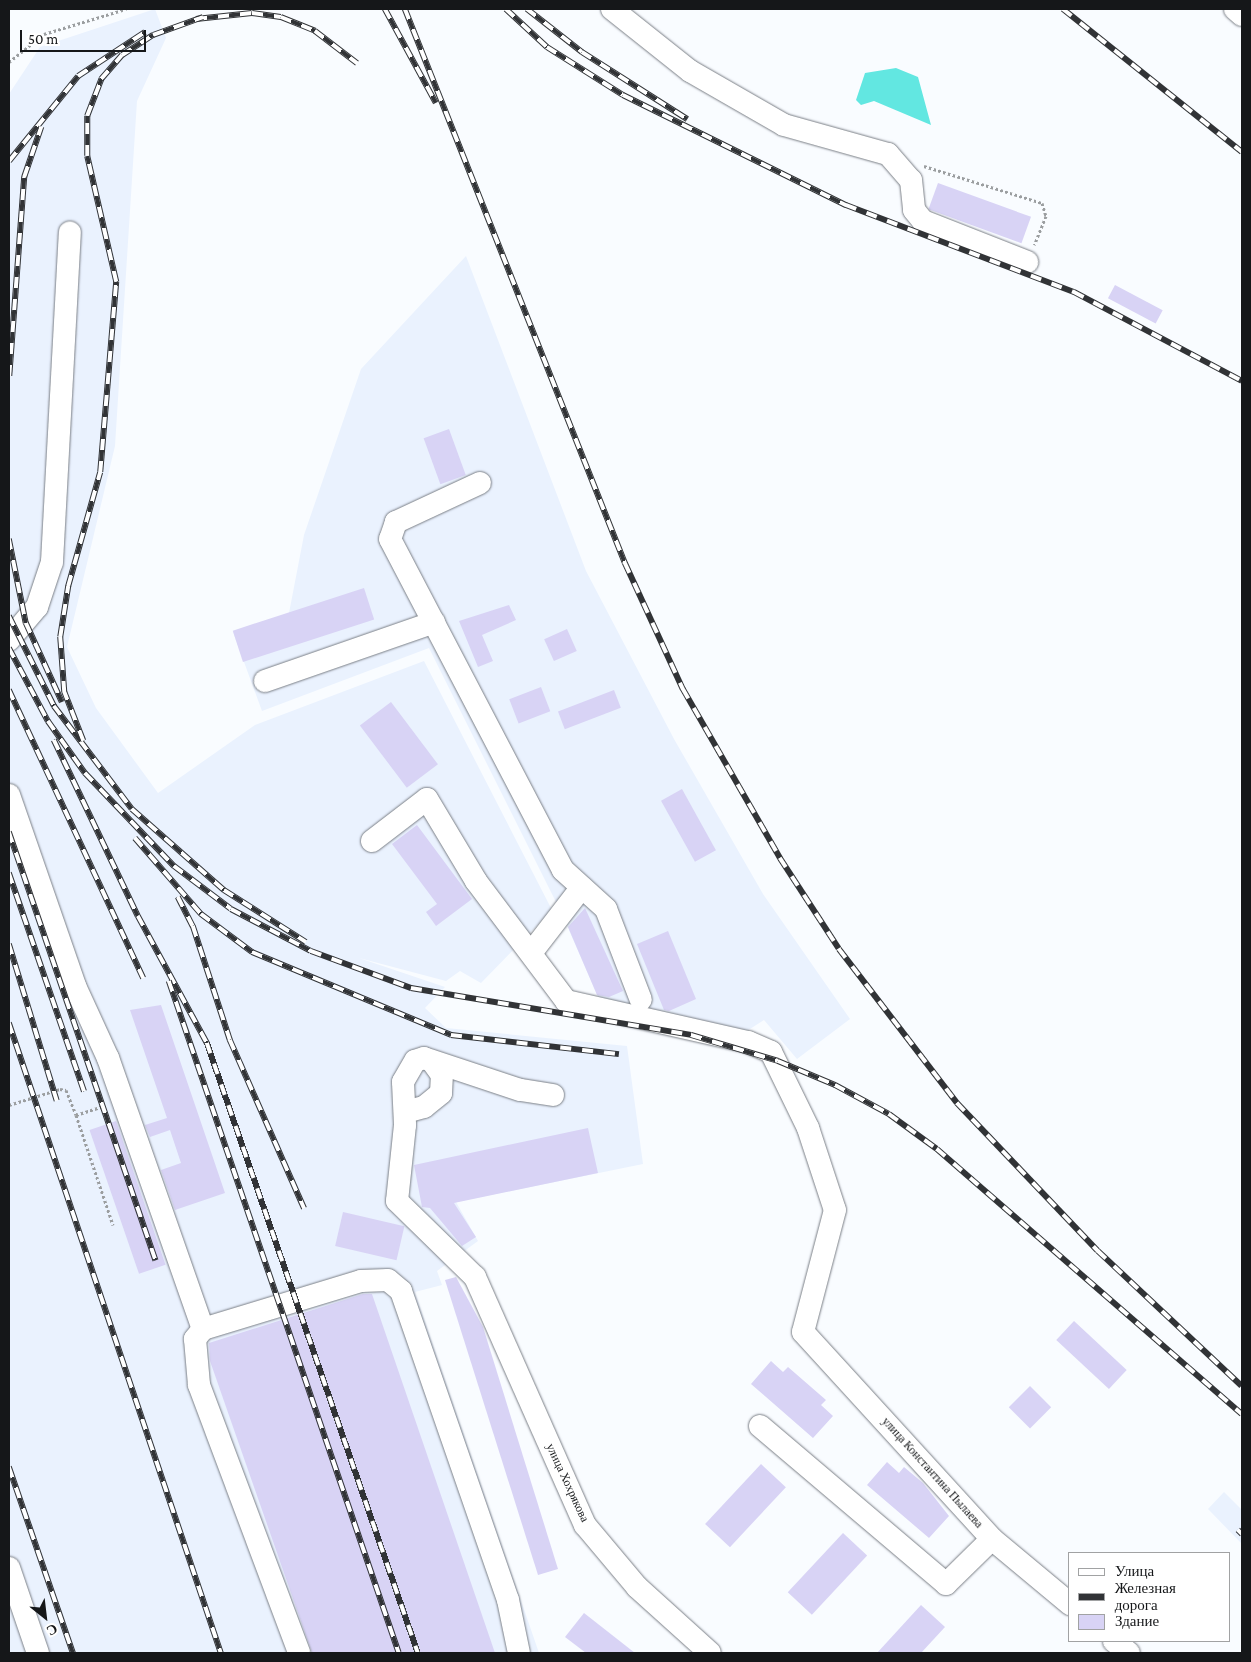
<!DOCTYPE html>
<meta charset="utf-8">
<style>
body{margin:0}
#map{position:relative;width:1251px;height:1662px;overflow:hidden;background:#f9fcff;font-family:"Crimson Pro",serif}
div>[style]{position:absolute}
.built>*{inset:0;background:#eaf2fe}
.water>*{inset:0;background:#62e7e1}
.building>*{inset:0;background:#d8d3f5;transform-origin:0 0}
.path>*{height:3px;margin-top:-1.5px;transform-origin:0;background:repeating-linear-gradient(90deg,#9b9ea0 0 2.5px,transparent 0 5px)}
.roads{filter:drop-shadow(0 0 1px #7a7f86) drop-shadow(0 0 1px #7a7f86)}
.minor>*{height:22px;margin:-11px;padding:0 11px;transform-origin:11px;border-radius:11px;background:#fff}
.rail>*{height:5.5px;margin-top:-2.75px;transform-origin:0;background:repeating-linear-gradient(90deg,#fff 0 11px,#313336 0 22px);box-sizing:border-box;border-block:1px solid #313336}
span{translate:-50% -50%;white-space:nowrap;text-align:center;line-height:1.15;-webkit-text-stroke:4.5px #fff;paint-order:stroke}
.street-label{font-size:12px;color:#151719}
.frame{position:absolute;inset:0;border:10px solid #151719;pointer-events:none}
.legend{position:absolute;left:1068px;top:1552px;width:162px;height:90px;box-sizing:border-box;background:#fff;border:1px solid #a1a2a3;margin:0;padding:6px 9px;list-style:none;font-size:15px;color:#151719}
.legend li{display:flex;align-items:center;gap:10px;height:25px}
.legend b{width:25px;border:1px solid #a1a2a3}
.north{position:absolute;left:20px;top:1592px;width:50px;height:50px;-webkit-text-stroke:4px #fff;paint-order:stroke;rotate:151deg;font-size:14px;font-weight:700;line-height:20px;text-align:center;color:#151719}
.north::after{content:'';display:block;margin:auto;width:18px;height:22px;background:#151719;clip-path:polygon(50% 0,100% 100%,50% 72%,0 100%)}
.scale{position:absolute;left:20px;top:30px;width:126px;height:22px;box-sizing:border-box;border:2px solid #151719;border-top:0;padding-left:6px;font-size:15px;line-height:18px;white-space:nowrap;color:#151719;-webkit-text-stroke:4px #fff;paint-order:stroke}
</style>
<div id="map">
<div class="built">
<i style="clip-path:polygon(155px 9px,166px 38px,137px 101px,115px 446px,67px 647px,96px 708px,158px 793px,255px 725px,424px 661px,552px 910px,481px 983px,460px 971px,446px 981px,359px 958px,445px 987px,425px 1008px,446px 1028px,627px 1046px,643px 1164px,456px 1202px,478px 1241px,437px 1271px,442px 1285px,415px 1292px,539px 1653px,9px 1653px,9px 94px,40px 47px)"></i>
<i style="clip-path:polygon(466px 256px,586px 571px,674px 739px,763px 894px,850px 1019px,797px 1059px,764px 1020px,742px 1034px,600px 1001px,561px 912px,429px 648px,262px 711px,233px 632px,289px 613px,304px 535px,361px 369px)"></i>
<i style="clip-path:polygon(1224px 1492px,1242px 1510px,1242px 1544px,1208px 1509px)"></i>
</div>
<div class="water">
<i style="clip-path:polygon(896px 68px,918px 77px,931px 125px,874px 101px,861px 105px,856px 100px,865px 73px)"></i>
</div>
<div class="building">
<i style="left:938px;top:183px;width:99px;height:28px;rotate:20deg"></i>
<i style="left:1115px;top:285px;width:54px;height:15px;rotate:28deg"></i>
<i style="left:449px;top:429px;width:49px;height:27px;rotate:70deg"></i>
<i style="left:364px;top:588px;width:33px;height:138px;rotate:72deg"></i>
<i style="clip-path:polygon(509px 605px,516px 620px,482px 635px,493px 661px,478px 667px,459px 621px)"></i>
<i style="left:567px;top:629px;width:24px;height:25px;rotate:66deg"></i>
<i style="left:541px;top:687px;width:26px;height:34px;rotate:69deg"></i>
<i style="left:614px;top:690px;width:19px;height:60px;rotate:69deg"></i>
<i style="left:391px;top:702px;width:78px;height:39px;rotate:53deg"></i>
<i style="left:682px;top:789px;width:70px;height:24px;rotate:61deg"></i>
<i style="clip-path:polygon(417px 825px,472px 899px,436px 926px,426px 912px,437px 904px,392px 844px)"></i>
<i style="clip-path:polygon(585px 908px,623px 991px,609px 997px,597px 995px,568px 927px)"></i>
<i style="clip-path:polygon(668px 931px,696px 999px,669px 1011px,664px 1010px,637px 944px)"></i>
<i style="clip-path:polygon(161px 1005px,225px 1193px,175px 1210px,161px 1170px,181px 1163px,170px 1130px,150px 1137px,145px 1125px,167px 1118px,130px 1010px)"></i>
<i style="left:116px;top:1121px;width:152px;height:28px;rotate:71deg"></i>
<i style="clip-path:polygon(588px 1128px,598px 1173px,454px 1203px,476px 1237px,462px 1246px,430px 1208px,422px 1207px,414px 1165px)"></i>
<i style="left:343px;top:1212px;width:63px;height:35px;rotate:13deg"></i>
<i style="clip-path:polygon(456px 1277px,483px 1327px,558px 1569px,538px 1575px,445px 1280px)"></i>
<i style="clip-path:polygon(363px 1294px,372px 1294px,495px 1653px,312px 1653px,210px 1361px,209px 1343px)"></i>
<i style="left:1074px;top:1321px;width:72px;height:26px;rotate:43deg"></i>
<i style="clip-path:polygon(771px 1361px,783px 1372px,788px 1367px,826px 1400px,821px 1405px,833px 1416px,813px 1438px,751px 1384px)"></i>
<i style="left:1030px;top:1386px;width:30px;height:30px;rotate:45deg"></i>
<i style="clip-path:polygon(887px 1462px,899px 1473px,904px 1467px,923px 1483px,949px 1516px,929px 1538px,867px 1485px)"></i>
<i style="left:761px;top:1464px;width:34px;height:82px;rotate:43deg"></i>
<i style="left:843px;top:1533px;width:33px;height:81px;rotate:43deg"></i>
<i style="clip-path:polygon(921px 1605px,945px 1627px,921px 1653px,877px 1653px)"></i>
<i style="clip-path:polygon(584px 1613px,635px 1653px,586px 1653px,565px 1637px)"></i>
</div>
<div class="path">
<i style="left:9px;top:62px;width:45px;rotate:-38.7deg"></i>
<i style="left:44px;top:34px;width:86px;rotate:-17deg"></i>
<i style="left:924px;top:166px;width:124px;rotate:17.4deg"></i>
<i style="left:1042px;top:203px;width:14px;rotate:73deg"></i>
<i style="left:1046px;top:216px;width:31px;rotate:112deg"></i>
<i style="left:9px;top:1105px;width:53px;rotate:-17.4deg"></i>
<i style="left:60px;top:1089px;width:6px;rotate:9deg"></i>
<i style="left:66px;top:1090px;width:27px;rotate:68deg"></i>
<i style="left:76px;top:1115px;width:29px;rotate:-18deg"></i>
<i style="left:76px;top:1115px;width:116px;rotate:71.4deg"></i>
</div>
<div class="roads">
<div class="minor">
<i style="left:612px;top:9px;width:100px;rotate:38.5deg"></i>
<i style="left:690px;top:71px;width:108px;rotate:29.9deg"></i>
<i style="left:784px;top:125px;width:108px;rotate:15.6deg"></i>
<i style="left:888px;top:154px;width:35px;rotate:49deg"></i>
<i style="left:911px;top:180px;width:30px;rotate:84deg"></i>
<i style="left:914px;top:210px;width:14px;rotate:51deg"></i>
<i style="left:923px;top:221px;width:112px;rotate:21.5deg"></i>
<i style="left:1235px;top:9px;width:9px;rotate:41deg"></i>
<i style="left:480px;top:483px;width:93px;rotate:155.1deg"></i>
<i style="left:396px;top:522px;width:18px;rotate:109deg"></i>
<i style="left:390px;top:539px;width:373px;rotate:62.4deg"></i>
<i style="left:563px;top:870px;width:58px;rotate:42.2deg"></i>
<i style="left:606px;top:909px;width:97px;rotate:69deg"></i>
<i style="left:9px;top:640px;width:43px;rotate:-49.7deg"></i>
<i style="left:37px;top:607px;width:47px;rotate:-71.6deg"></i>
<i style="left:52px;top:562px;width:330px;rotate:-86.9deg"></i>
<i style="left:265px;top:681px;width:179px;rotate:-19.2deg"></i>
<i style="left:9px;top:795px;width:202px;rotate:70.9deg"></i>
<i style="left:75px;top:986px;width:79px;rotate:65.4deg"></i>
<i style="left:108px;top:1058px;width:287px;rotate:70.7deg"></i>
<i style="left:203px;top:1329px;width:13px;rotate:129deg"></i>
<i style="left:195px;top:1339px;width:46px;rotate:85deg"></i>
<i style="left:199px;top:1385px;width:286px;rotate:69.5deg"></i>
<i style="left:372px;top:841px;width:69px;rotate:-37.4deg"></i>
<i style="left:427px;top:799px;width:96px;rotate:59.1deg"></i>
<i style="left:476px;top:881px;width:150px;rotate:53.1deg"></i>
<i style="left:566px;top:1001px;width:187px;rotate:12.7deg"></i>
<i style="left:748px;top:1042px;width:25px;rotate:23deg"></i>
<i style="left:771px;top:1052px;width:85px;rotate:64deg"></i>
<i style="left:808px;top:1128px;width:86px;rotate:71.8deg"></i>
<i style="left:835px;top:1210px;width:126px;rotate:104.7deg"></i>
<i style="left:803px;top:1332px;width:280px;rotate:47.6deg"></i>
<i style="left:992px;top:1539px;width:102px;rotate:39.8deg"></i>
<i style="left:531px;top:953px;width:83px;rotate:-52.3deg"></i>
<i style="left:553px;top:1095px;width:33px;rotate:-171deg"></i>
<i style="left:520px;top:1090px;width:101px;rotate:-161.6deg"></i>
<i style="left:424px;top:1058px;width:9px;rotate:162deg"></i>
<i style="left:415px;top:1061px;width:24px;rotate:120deg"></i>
<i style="left:403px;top:1082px;width:43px;rotate:87.3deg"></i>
<i style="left:405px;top:1125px;width:76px;rotate:96deg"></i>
<i style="left:397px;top:1201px;width:109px;rotate:44.3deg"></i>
<i style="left:475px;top:1277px;width:271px;rotate:66.1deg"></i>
<i style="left:585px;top:1525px;width:81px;rotate:50deg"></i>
<i style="left:637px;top:1587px;width:98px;rotate:42.1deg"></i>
<i style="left:405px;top:1112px;width:20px;rotate:-15deg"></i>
<i style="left:424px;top:1107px;width:22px;rotate:-39deg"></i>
<i style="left:441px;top:1093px;width:18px;rotate:-87deg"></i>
<i style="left:442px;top:1075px;width:17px;rotate:-126deg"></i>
<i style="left:203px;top:1329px;width:165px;rotate:-16.9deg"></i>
<i style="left:361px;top:1281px;width:27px;rotate:-2deg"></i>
<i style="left:388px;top:1280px;width:17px;rotate:40deg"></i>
<i style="left:401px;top:1291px;width:327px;rotate:70.9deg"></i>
<i style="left:508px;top:1600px;width:54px;rotate:78.3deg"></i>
<i style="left:760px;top:1426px;width:244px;rotate:40.3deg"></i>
<i style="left:946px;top:1584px;width:64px;rotate:-44.4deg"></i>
<i style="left:9px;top:1568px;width:90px;rotate:71.2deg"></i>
<i style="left:1114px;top:1641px;width:19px;rotate:39deg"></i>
</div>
</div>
<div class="rail">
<i style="left:385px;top:9px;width:107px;rotate:61.5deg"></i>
<i style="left:405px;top:9px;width:596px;rotate:68.34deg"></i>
<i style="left:625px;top:563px;width:139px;rotate:65.3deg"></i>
<i style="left:683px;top:689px;width:195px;rotate:60.1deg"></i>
<i style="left:780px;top:858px;width:108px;rotate:57deg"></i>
<i style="left:839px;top:949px;width:194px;rotate:52.5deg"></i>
<i style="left:957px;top:1103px;width:204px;rotate:46.4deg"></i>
<i style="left:1098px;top:1251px;width:197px;rotate:43.2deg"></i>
<i style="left:506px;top:9px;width:56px;rotate:42.8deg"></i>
<i style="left:547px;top:47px;width:90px;rotate:32.3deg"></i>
<i style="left:623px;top:95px;width:249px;rotate:26.3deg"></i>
<i style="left:846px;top:205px;width:244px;rotate:20.9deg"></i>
<i style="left:1074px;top:292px;width:190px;rotate:27.9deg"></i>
<i style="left:527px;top:9px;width:70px;rotate:38deg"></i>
<i style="left:582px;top:52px;width:125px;rotate:32.5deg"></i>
<i style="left:1063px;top:9px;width:229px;rotate:38.6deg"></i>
<i style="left:196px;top:19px;width:56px;rotate:-6.1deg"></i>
<i style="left:252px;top:13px;width:29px;rotate:8deg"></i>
<i style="left:281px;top:17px;width:37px;rotate:22deg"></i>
<i style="left:315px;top:31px;width:53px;rotate:37.3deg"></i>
<i style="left:9px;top:161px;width:109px;rotate:-50.9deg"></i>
<i style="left:78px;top:76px;width:80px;rotate:-33.3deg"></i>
<i style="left:9px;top:376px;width:200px;rotate:-85.7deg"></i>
<i style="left:24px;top:177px;width:53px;rotate:-71.2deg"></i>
<i style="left:9px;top:539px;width:86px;rotate:78.6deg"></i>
<i style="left:26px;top:623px;width:87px;rotate:65.5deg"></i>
<i style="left:9px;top:616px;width:101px;rotate:63.4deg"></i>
<i style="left:54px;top:706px;width:129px;rotate:52.9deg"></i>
<i style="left:132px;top:809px;width:123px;rotate:41.4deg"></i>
<i style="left:224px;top:890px;width:97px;rotate:32.4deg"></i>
<i style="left:9px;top:648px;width:83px;rotate:61.9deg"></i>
<i style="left:48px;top:721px;width:64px;rotate:54.6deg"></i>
<i style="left:85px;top:773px;width:129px;rotate:46.3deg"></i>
<i style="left:174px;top:866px;width:71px;rotate:37deg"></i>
<i style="left:231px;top:909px;width:90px;rotate:27.7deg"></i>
<i style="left:311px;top:951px;width:107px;rotate:20.3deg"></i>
<i style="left:411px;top:988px;width:284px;rotate:9.5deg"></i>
<i style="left:691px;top:1035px;width:91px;rotate:16.6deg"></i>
<i style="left:778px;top:1061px;width:62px;rotate:22.8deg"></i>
<i style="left:835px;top:1085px;width:61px;rotate:28.2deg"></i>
<i style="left:889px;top:1114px;width:59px;rotate:36.1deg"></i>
<i style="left:937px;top:1149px;width:404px;rotate:41deg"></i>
<i style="left:9px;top:690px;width:318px;rotate:65deg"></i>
<i style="left:54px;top:740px;width:195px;rotate:64.5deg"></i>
<i style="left:138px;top:916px;width:145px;rotate:61.5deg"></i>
<i style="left:207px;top:1043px;width:645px;rotate:70.92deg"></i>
<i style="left:83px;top:741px;width:53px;rotate:-111.2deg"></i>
<i style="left:64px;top:692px;width:55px;rotate:-94.2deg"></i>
<i style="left:60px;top:637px;width:52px;rotate:-81.1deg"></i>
<i style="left:68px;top:586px;width:118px;rotate:-74.3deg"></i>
<i style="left:100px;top:472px;width:191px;rotate:-85.2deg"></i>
<i style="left:116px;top:282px;width:129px;rotate:-103deg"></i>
<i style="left:87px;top:156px;width:40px;rotate:-90deg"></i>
<i style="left:87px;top:116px;width:40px;rotate:-69deg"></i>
<i style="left:101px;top:79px;width:32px;rotate:-49deg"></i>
<i style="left:122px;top:55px;width:37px;rotate:-33deg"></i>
<i style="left:153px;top:35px;width:53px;rotate:-19.8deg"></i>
<i style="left:9px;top:832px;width:453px;rotate:71.1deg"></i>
<i style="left:135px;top:838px;width:101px;rotate:49deg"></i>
<i style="left:201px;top:914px;width:64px;rotate:36.7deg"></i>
<i style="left:252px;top:952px;width:216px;rotate:22.6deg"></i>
<i style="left:451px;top:1035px;width:169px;rotate:6.5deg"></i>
<i style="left:9px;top:873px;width:231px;rotate:71deg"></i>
<i style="left:178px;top:897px;width:33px;rotate:63deg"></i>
<i style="left:193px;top:926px;width:120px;rotate:72deg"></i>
<i style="left:230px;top:1040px;width:184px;rotate:66.2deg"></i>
<i style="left:9px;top:944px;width:164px;rotate:73deg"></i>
<i style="left:169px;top:981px;width:710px;rotate:71.11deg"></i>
<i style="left:9px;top:1023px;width:665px;rotate:71.4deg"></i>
<i style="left:9px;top:1467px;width:197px;rotate:71deg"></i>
<i style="left:1238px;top:1530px;width:6px;rotate:45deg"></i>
</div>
<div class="street-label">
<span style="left:932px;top:1473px;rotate:48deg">улица Константина Пылаева</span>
<span style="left:567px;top:1483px;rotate:65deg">улица Хохрякова</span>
</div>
<div class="frame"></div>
<ul class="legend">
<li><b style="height:6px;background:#fff"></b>Улица</li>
<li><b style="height:6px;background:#313336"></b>Железная дорога</li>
<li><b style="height:14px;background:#d8d3f5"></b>Здание</li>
</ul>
<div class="north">С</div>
<div class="scale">50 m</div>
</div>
